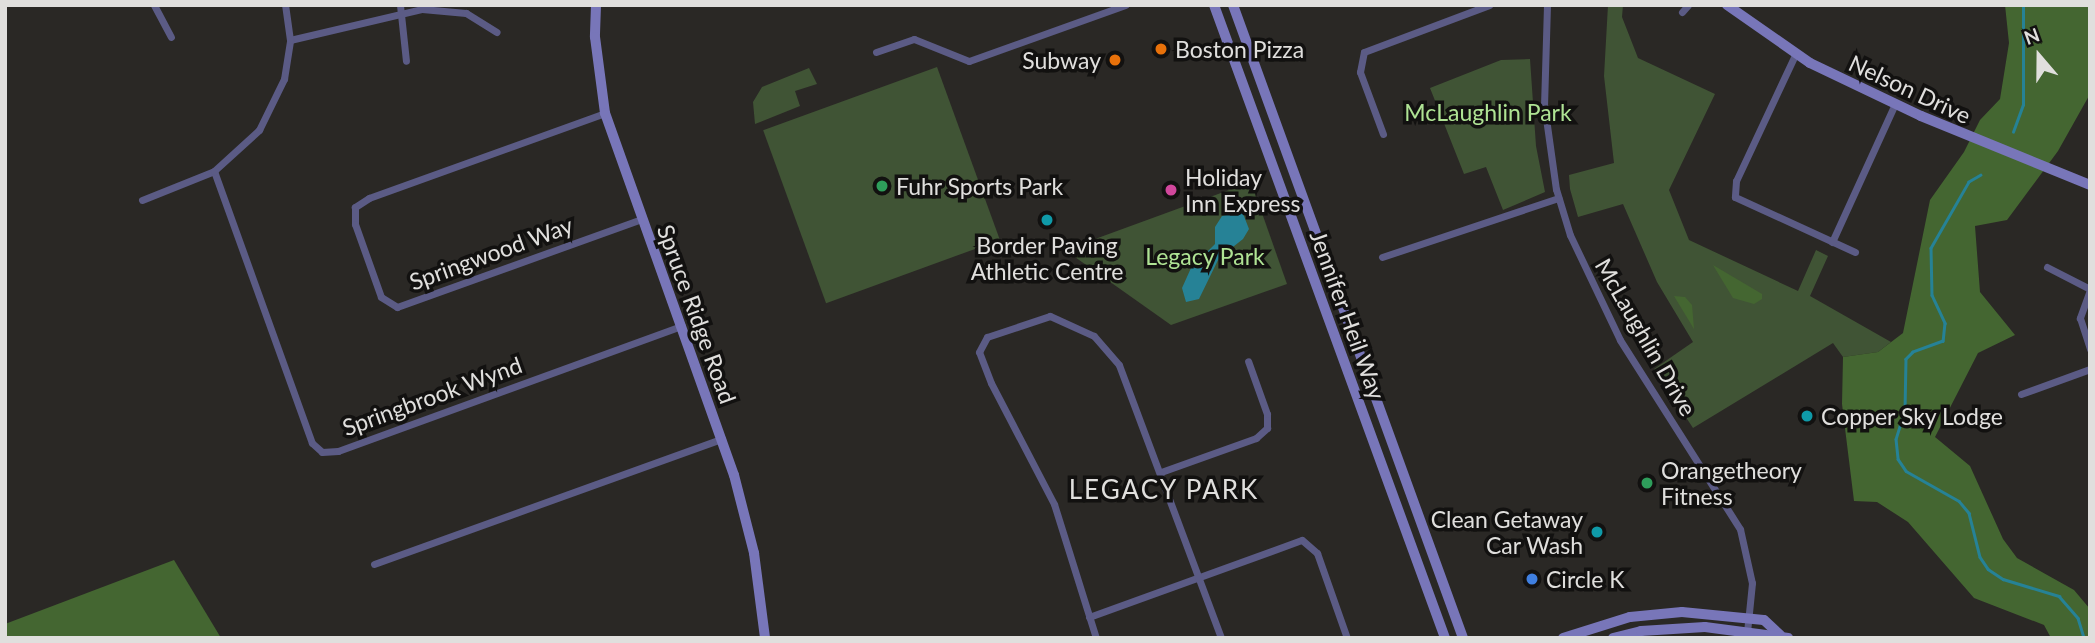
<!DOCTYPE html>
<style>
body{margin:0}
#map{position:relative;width:2095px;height:643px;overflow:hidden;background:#2a2825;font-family:Lato,sans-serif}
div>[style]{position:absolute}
.green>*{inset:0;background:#405435;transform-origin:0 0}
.forest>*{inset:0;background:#446631}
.water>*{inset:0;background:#268296}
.stream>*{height:2.5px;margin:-1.25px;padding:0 1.25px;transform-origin:1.25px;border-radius:1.25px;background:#268296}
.street>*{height:7px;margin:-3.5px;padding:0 3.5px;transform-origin:3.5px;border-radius:3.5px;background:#5b5b85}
.secondary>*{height:10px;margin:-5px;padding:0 5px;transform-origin:5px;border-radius:5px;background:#7876b9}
.dots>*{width:19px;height:19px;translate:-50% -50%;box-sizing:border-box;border:4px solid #121110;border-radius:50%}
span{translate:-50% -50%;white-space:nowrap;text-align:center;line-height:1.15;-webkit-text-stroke:7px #121110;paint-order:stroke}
.poi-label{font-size:23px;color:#e0dfdd}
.left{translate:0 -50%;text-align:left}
.right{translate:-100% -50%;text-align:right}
.street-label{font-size:23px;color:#e0dfdd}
.park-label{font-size:23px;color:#afe394}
.quarter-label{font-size:26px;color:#e0dfdd;letter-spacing:2px}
.frame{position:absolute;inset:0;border:7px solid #e0dfdd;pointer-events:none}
.north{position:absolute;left:2004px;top:21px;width:70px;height:70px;-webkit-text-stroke:5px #121110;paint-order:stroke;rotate:340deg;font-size:19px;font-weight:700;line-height:28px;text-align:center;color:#e0dfdd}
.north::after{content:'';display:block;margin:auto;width:24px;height:32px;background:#e0dfdd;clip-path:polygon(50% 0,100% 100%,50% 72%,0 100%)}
</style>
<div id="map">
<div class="green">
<i style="clip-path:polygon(1608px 5px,1623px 5px,1622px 17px,1638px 58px,1715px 94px,1669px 190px,1689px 240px,1798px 291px,1816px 250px,1828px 256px,1810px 296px,1891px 342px,1878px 352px,1843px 357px,1833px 343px,1693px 428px,1654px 369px,1693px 342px,1657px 282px,1623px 204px,1578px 217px,1570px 189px,1569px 175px,1614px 163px,1604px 76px)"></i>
<i style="clip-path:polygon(1530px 59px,1536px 146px,1545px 192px,1503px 210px,1486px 167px,1464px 174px,1430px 88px,1501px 60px)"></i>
<i style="left:937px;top:67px;width:184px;height:185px;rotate:70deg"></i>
<i style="clip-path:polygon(809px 68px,817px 84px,795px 91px,800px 106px,755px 124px,753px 102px,762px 87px)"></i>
<i style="clip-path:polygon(1251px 182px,1287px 284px,1171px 325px,1065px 250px)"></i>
</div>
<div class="forest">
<i style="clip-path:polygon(2005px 5px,2090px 5px,2090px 94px,2058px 151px,2007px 220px,1975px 226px,1980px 292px,2015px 335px,1978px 353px,1935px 437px,1970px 466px,2003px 539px,2017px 558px,2074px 590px,2090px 609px,2090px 638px,2051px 638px,2044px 625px,1974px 598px,1908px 522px,1877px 502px,1854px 501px,1842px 404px,1843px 357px,1878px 352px,1903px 333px,1930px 200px,1964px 152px,1980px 120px,2000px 99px,2009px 43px)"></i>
<i style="clip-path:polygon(1713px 265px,1762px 294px,1762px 299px,1754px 304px,1733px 298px)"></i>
<i style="clip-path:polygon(1674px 296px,1685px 297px,1692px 305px,1694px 329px)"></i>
<i style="clip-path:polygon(174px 560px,221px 638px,5px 638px,5px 624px)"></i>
</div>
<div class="water">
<i style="clip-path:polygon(1242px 211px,1249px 229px,1243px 239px,1219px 258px,1199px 299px,1186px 302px,1182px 288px,1191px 268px,1215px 244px,1215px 227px,1222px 216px)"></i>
</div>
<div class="stream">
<i style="left:2013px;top:132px;width:29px;rotate:-70deg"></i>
<i style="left:2023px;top:105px;width:100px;rotate:-90deg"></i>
<i style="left:1981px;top:175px;width:14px;rotate:150deg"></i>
<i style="left:1969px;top:182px;width:76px;rotate:119.9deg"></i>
<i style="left:1931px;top:248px;width:47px;rotate:88.8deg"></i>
<i style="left:1932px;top:295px;width:31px;rotate:65deg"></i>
<i style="left:1945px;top:323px;width:18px;rotate:96deg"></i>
<i style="left:1943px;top:341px;width:32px;rotate:160deg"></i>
<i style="left:1913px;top:352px;width:10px;rotate:135deg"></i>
<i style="left:1906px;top:359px;width:51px;rotate:91.1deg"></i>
<i style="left:1905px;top:410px;width:30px;rotate:107deg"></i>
<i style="left:1896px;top:439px;width:20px;rotate:84deg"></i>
<i style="left:1898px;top:459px;width:14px;rotate:56deg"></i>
<i style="left:1906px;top:471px;width:61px;rotate:29.5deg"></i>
<i style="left:1959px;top:501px;width:16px;rotate:50deg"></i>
<i style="left:1969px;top:513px;width:45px;rotate:76deg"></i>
<i style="left:1980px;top:557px;width:14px;rotate:56deg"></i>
<i style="left:1988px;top:569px;width:18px;rotate:34deg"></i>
<i style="left:2003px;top:579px;width:59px;rotate:16.9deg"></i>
<i style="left:2059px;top:596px;width:29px;rotate:49deg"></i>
<i style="left:2078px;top:618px;width:21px;rotate:73deg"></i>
</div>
<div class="street">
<i style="left:154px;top:5px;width:36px;rotate:62deg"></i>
<i style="left:400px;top:5px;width:56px;rotate:83.9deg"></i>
<i style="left:1547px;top:5px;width:99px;rotate:91.7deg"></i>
<i style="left:1544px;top:104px;width:86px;rotate:82deg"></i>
<i style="left:1556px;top:189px;width:48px;rotate:73.1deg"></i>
<i style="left:1570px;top:235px;width:116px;rotate:64.5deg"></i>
<i style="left:1620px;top:340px;width:224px;rotate:57.6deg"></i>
<i style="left:1740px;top:529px;width:55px;rotate:77.5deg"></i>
<i style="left:1752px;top:583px;width:49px;rotate:95.8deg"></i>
<i style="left:1682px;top:12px;width:9px;rotate:-49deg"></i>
<i style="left:290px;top:40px;width:136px;rotate:-13.2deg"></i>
<i style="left:422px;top:9px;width:44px;rotate:5.2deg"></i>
<i style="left:466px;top:13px;width:36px;rotate:32deg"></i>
<i style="left:876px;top:52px;width:40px;rotate:-18.9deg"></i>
<i style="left:914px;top:39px;width:59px;rotate:21.8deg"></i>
<i style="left:969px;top:61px;width:166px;rotate:-19.7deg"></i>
<i style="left:1795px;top:55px;width:139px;rotate:115.1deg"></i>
<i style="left:1736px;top:181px;width:16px;rotate:94deg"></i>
<i style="left:1735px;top:197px;width:132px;rotate:24.6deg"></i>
<i style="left:605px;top:113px;width:251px;rotate:160.2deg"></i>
<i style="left:369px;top:198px;width:17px;rotate:147deg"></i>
<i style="left:355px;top:207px;width:17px;rotate:90deg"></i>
<i style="left:355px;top:224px;width:77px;rotate:70.4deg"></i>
<i style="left:381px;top:297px;width:19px;rotate:32deg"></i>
<i style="left:397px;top:307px;width:260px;rotate:-19.8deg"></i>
<i style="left:1383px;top:134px;width:66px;rotate:-110.4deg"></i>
<i style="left:1360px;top:72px;width:20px;rotate:-79deg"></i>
<i style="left:1364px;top:52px;width:134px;rotate:-20.6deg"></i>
<i style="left:214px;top:171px;width:289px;rotate:70.2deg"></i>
<i style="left:312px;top:443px;width:13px;rotate:42deg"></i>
<i style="left:322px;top:452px;width:16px;rotate:-4deg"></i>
<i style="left:338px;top:451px;width:366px;rotate:-20deg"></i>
<i style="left:142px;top:200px;width:78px;rotate:-21.9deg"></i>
<i style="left:214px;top:171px;width:61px;rotate:-42.3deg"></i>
<i style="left:259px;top:130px;width:57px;rotate:-63.9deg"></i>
<i style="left:284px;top:79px;width:39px;rotate:-81deg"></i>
<i style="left:290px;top:40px;width:35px;rotate:-98deg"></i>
<i style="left:1832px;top:242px;width:152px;rotate:-65.5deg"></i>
<i style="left:1382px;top:257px;width:186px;rotate:-18.5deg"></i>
<i style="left:2047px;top:267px;width:48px;rotate:27.1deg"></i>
<i style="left:2090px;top:290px;width:30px;rotate:110deg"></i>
<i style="left:2080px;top:318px;width:33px;rotate:72deg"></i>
<i style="left:2021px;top:394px;width:73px;rotate:-19.9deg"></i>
<i style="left:1161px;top:472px;width:101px;rotate:-19.7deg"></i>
<i style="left:1256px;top:438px;width:15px;rotate:-42deg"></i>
<i style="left:1267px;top:428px;width:14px;rotate:-90deg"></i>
<i style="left:1267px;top:414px;width:56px;rotate:-109.7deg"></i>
<i style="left:374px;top:564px;width:370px;rotate:-19.8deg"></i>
<i style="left:1089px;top:617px;width:226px;rotate:-19.9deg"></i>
<i style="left:1302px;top:540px;width:20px;rotate:41deg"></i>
<i style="left:1317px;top:553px;width:90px;rotate:70.6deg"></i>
<i style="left:1096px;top:638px;width:140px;rotate:-107.4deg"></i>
<i style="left:1054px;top:504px;width:136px;rotate:-117.5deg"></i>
<i style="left:991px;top:383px;width:33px;rotate:-111deg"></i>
<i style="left:979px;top:352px;width:17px;rotate:-62deg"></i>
<i style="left:987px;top:337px;width:66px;rotate:-18.4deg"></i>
<i style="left:1050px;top:316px;width:48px;rotate:24.4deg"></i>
<i style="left:1094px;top:336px;width:38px;rotate:49deg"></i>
<i style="left:1119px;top:365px;width:291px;rotate:69.5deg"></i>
</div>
<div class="secondary">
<i style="left:596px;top:5px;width:32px;rotate:92deg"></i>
<i style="left:595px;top:37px;width:77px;rotate:82.5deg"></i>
<i style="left:605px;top:113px;width:384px;rotate:70.4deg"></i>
<i style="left:734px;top:475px;width:81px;rotate:75.6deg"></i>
<i style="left:754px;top:553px;width:86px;rotate:82.6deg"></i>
<i style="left:1214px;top:5px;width:674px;rotate:69.95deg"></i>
<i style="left:1233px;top:5px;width:673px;rotate:70.03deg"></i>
<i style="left:1727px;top:5px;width:101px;rotate:34.9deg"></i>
<i style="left:1810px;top:63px;width:123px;rotate:25.5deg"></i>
<i style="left:1921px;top:116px;width:183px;rotate:22.2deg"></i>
<i style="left:1563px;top:638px;width:70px;rotate:-17.4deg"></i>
<i style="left:1630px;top:617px;width:52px;rotate:-5.5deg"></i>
<i style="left:1682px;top:612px;width:82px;rotate:5.6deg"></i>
<i style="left:1764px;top:620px;width:22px;rotate:43deg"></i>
<i style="left:1613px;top:638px;width:29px;rotate:-14deg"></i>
<i style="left:1641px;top:631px;width:64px;rotate:-3.6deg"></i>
<i style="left:1705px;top:627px;width:84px;rotate:7.5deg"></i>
</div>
<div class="dots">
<i style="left:1161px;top:49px;background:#e8710a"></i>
<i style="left:1115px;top:60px;background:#e8710a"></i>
<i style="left:882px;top:186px;background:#2e9e5b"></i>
<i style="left:1171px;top:190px;background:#d1479c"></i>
<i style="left:1047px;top:220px;background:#0f9aa8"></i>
<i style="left:1807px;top:416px;background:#0f9aa8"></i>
<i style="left:1647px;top:483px;background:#2e9e5b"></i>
<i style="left:1597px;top:532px;background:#0f9aa8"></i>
<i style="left:1532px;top:579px;background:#3f7fe0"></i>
</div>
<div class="poi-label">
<span class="left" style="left:1175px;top:49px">Boston Pizza</span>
<span class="right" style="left:1101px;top:60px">Subway</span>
<span class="left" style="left:1185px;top:190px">Holiday<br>Inn Express</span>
<span class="left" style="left:896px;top:186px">Fuhr Sports Park</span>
<span style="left:1047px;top:258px">Border Paving<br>Athletic Centre</span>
<span class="left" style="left:1821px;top:416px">Copper Sky Lodge</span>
<span class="left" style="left:1661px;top:483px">Orangetheory<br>Fitness</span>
<span class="right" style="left:1583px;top:532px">Clean Getaway<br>Car Wash</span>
<span class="left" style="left:1546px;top:579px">Circle K</span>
</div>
<div class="street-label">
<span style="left:1910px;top:89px;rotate:25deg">Nelson Drive</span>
<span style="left:491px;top:253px;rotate:-20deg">Springwood Way</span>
<span style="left:697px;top:314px;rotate:70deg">Spruce Ridge Road</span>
<span style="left:1348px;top:315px;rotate:70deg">Jennifer Heil Way</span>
<span style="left:1646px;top:337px;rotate:60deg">McLaughlin Drive</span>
<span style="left:432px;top:396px;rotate:-20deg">Springbrook Wynd</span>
</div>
<div class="park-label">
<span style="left:1488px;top:112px">McLaughlin Park</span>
<span style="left:1205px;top:256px">Legacy Park</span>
</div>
<div class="quarter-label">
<span style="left:1164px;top:490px">LEGACY PARK</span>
</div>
<div class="frame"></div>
<div class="north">N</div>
</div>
